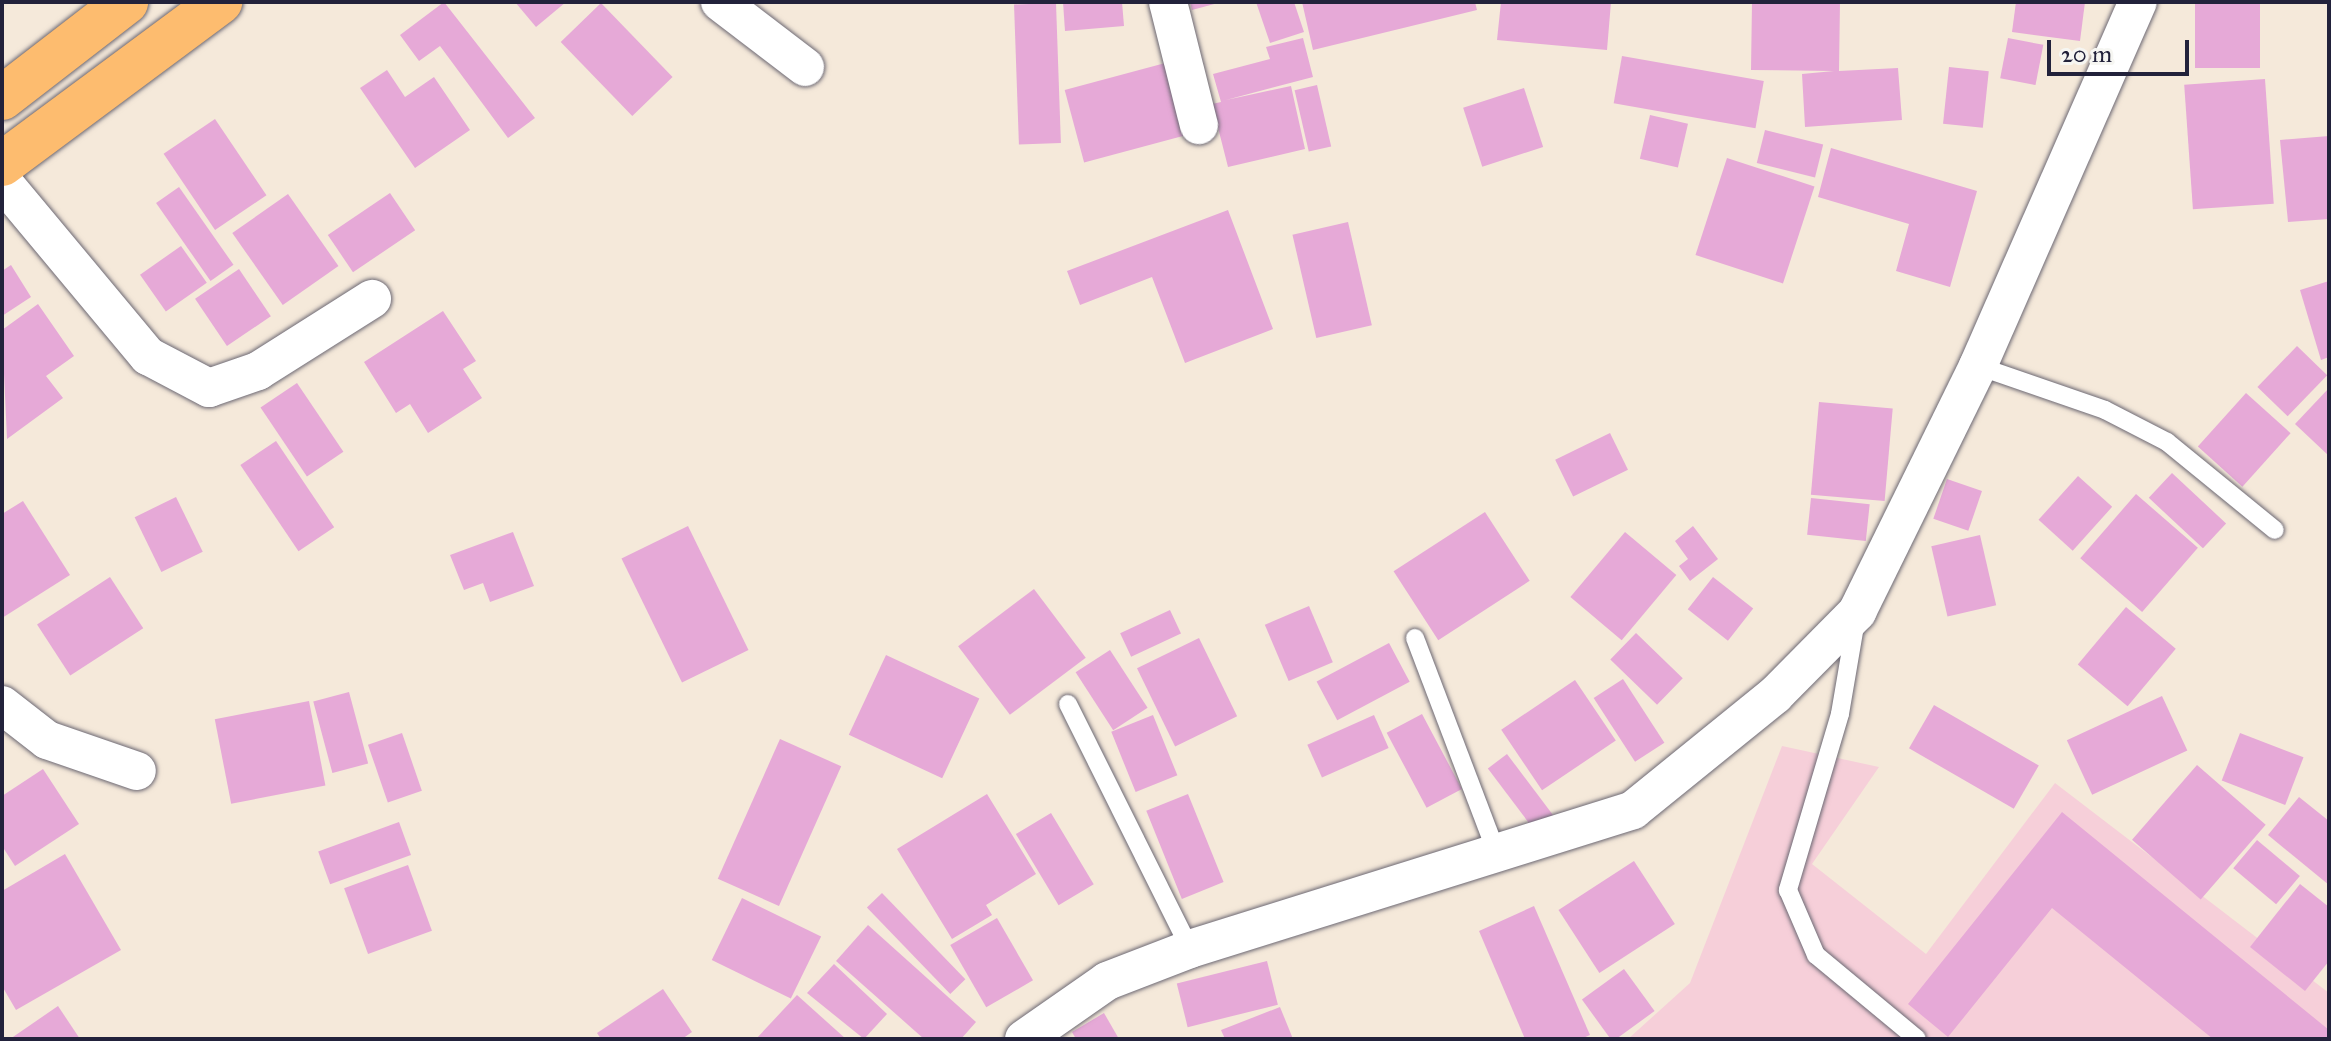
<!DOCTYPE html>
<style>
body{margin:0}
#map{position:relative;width:2331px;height:1041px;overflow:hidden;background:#f5e9da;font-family:"IM FELL Great Primer",serif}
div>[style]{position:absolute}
.built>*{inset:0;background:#f6cfd9}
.building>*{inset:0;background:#e6a9d7;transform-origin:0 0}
.roads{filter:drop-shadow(0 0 2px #6c6873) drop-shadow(0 0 2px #6c6873)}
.service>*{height:18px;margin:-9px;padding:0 9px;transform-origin:9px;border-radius:9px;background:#fff}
.minor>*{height:38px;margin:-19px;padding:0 19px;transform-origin:19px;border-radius:19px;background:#fff}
.primary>*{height:44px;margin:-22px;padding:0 22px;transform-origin:22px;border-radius:22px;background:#fdbc6f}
span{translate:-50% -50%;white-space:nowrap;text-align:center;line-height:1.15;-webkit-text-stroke:8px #f6f6f2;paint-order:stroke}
.frame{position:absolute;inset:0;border:4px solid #22223b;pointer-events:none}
.scale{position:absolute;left:2047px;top:40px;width:142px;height:36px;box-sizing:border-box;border:4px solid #22223b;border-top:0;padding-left:10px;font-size:24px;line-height:28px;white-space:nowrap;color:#22223b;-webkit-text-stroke:6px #f6f6f2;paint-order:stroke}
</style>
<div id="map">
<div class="built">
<i style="clip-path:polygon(1782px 746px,1879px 767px,1812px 864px,1926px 954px,2055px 783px,2329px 993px,2329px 1039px,1628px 1039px,1690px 983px)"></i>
</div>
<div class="building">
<i style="clip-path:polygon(444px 2px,535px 118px,508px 138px,440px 46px,419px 61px,400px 35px)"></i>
<i style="clip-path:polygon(515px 2px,566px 2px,536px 27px)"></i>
<i style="clip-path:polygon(1063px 2px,1122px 2px,1124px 26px,1065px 31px)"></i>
<i style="clip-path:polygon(1190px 2px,1218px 2px,1218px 3px,1192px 10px)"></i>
<i style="clip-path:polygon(1256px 2px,1294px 2px,1304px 32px,1270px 43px)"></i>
<i style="clip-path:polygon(1302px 2px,1475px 2px,1477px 10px,1313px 50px)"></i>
<i style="clip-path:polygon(1501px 2px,1611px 2px,1607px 50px,1497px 40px)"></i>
<i style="clip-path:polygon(1752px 2px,1840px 2px,1839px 71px,1898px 68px,1902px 120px,1805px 127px,1802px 74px,1834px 71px,1751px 70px)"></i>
<i style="clip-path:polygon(2016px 2px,2085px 2px,2080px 41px,2012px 32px)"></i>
<i style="left:2195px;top:2px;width:65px;height:66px"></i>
<i style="left:601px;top:3px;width:103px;height:56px;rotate:46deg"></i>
<i style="left:1056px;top:3px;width:140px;height:42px;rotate:88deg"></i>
<i style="clip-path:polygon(1303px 38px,1313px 77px,1226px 100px,1291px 86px,1305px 149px,1228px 167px,1212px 104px,1221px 102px,1213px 74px,1270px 59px,1266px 47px)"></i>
<i style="left:2008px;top:38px;width:36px;height:41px;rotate:11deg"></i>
<i style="left:1622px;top:56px;width:144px;height:48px;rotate:10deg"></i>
<i style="left:1169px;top:62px;width:75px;height:108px;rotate:75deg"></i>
<i style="left:1949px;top:67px;width:40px;height:57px;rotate:6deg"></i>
<i style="clip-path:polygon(387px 70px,405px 97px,434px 77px,470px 130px,415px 168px,360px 88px)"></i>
<i style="left:2265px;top:79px;width:125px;height:81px;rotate:86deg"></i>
<i style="left:1317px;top:85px;width:63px;height:23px;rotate:77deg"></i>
<i style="left:1524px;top:88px;width:62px;height:64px;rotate:72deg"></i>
<i style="left:1650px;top:115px;width:39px;height:45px;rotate:13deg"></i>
<i style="left:215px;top:119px;width:92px;height:62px;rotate:56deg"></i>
<i style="left:1765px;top:130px;width:60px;height:34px;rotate:14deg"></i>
<i style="clip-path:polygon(2329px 136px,2329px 219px,2288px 222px,2280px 140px)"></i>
<i style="clip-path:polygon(1831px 148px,1977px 191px,1950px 287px,1896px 271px,1909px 224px,1818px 197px)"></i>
<i style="left:1727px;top:158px;width:92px;height:102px;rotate:18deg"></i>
<i style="left:179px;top:187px;width:95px;height:28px;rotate:55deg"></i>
<i style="left:390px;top:193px;width:45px;height:75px;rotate:56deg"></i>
<i style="left:288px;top:194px;width:88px;height:68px;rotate:55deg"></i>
<i style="clip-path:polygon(1228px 210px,1273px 329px,1185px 363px,1152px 277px,1080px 305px,1067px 271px)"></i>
<i style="left:1348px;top:222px;width:106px;height:57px;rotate:77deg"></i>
<i style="left:181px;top:246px;width:45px;height:50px;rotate:55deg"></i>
<i style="clip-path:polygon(11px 265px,31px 297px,2px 316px,2px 271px)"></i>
<i style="left:239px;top:269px;width:57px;height:53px;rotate:56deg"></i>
<i style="clip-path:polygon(2329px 281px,2329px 357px,2321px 360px,2300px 290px)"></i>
<i style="clip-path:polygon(38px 304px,74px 356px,46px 376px,63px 398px,7px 439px,2px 330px)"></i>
<i style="clip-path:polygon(443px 311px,476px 361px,463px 369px,482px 398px,428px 433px,410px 404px,396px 413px,364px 362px)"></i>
<i style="left:2297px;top:346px;width:42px;height:57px;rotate:44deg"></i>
<i style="left:297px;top:383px;width:83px;height:44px;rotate:56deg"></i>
<i style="clip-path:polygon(2329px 388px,2329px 456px,2295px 424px)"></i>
<i style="left:2246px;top:393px;width:60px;height:72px;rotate:42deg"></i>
<i style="left:1819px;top:402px;width:74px;height:93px;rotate:5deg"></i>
<i style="left:1610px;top:433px;width:41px;height:61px;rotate:64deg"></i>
<i style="left:276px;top:441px;width:104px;height:43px;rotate:56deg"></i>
<i style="left:2172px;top:473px;width:74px;height:34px;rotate:43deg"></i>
<i style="left:2078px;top:476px;width:46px;height:59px;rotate:42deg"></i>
<i style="left:1947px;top:479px;width:37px;height:42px;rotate:19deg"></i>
<i style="left:2136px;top:494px;width:82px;height:85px;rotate:41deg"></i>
<i style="left:176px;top:497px;width:61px;height:46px;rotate:64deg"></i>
<i style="left:1811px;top:498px;width:59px;height:37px;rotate:6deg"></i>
<i style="clip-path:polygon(23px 501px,70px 575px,2px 618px,2px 514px)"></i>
<i style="left:1485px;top:512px;width:82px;height:109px;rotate:57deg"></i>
<i style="left:688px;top:526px;width:138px;height:74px;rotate:64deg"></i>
<i style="clip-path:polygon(1693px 526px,1718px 559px,1690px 581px,1679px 566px,1688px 559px,1675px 541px)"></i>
<i style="clip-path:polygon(513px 532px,534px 586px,490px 602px,483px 583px,464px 590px,450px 555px)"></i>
<i style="left:1625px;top:532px;width:67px;height:85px;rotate:40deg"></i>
<i style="left:1980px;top:535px;width:72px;height:50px;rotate:77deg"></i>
<i style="left:110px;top:577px;width:61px;height:87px;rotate:57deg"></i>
<i style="left:1713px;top:577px;width:51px;height:41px;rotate:38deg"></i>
<i style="left:1034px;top:589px;width:86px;height:95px;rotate:53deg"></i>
<i style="left:1309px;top:606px;width:61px;height:48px;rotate:67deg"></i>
<i style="left:2126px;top:607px;width:65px;height:75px;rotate:40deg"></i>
<i style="left:1170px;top:610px;width:26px;height:55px;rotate:65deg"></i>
<i style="left:1636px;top:633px;width:65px;height:37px;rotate:44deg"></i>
<i style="left:1199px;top:638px;width:87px;height:69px;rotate:64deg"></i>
<i style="left:1389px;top:643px;width:44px;height:82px;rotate:62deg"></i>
<i style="left:1110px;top:650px;width:69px;height:41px;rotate:57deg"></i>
<i style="left:886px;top:655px;width:103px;height:88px;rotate:25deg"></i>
<i style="left:1623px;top:679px;width:76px;height:35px;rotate:57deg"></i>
<i style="left:1575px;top:680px;width:73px;height:89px;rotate:56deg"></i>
<i style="left:349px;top:692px;width:74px;height:37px;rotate:75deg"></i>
<i style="left:2162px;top:696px;width:60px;height:105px;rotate:65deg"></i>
<i style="left:309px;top:701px;width:86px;height:96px;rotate:79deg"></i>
<i style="left:1934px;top:705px;width:121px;height:50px;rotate:30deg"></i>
<i style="left:1422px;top:714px;width:85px;height:40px;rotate:62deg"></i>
<i style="left:1153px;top:715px;width:65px;height:45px;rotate:68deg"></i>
<i style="left:1374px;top:715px;width:36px;height:73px;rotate:66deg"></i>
<i style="left:402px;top:733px;width:61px;height:36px;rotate:71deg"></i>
<i style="left:2240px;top:733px;width:68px;height:51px;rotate:21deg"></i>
<i style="left:780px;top:739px;width:67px;height:153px;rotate:24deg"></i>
<i style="left:1507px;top:754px;width:82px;height:24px;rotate:53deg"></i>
<i style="left:2197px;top:765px;width:91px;height:99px;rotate:41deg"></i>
<i style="clip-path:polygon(43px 769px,79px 824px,15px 866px,2px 846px,2px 796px)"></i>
<i style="clip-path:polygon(987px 794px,1036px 874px,986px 905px,992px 915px,952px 939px,897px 849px)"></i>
<i style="left:1188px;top:794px;width:95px;height:45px;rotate:68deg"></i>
<i style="clip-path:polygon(2299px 797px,2329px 821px,2329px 885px,2268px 835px)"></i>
<i style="clip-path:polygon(2062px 812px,2329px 1030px,2329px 1039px,2213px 1039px,2052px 908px,1948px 1037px,1908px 1004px)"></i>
<i style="left:1051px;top:813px;width:83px;height:41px;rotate:59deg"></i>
<i style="left:399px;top:822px;width:35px;height:86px;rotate:70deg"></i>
<i style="left:2257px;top:840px;width:56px;height:37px;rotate:40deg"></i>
<i style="clip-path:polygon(65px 854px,121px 950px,16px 1010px,2px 986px,2px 891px)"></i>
<i style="left:1634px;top:861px;width:75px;height:90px;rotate:57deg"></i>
<i style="left:408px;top:865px;width:70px;height:68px;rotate:70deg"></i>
<i style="clip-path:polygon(2300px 884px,2329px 907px,2329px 961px,2305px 991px,2250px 947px)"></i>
<i style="left:882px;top:893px;width:120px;height:21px;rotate:46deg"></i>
<i style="left:742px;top:898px;width:88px;height:69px;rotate:26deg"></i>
<i style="clip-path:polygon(1534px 906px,1590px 1035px,1581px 1039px,1525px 1039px,1479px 931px)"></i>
<i style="left:997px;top:918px;width:72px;height:54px;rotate:60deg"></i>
<i style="clip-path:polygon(868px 925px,976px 1022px,961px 1039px,924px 1039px,836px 961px)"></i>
<i style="left:1267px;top:961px;width:45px;height:93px;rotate:76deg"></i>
<i style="clip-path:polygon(834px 964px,887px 1014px,864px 1039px,807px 993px)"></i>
<i style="left:1624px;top:969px;width:52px;height:52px;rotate:54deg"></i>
<i style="clip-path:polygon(663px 989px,692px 1032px,682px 1039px,601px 1039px,597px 1033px)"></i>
<i style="clip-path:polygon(797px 995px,846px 1039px,756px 1039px)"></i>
<i style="clip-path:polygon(58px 1006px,80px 1039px,10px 1039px)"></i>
<i style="clip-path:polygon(1280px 1007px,1293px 1039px,1225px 1039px,1221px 1030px)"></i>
<i style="clip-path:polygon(1104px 1013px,1119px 1039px,1076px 1039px,1072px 1032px)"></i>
</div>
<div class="roads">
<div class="service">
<i style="left:1978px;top:366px;width:134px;rotate:19.1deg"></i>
<i style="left:2105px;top:410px;width:70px;rotate:27.3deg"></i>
<i style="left:2167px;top:442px;width:139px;rotate:39.2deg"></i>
<i style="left:1856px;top:620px;width:95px;rotate:99.7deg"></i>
<i style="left:1840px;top:714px;width:184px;rotate:106.5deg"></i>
<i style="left:1788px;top:890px;width:71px;rotate:66.7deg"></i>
<i style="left:1816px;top:955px;width:131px;rotate:39.7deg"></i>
<i style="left:1415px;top:638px;width:233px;rotate:69.2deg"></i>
<i style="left:1068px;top:704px;width:274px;rotate:63.5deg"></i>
</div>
<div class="minor">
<i style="left:720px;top:2px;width:107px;rotate:37.4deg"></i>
<i style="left:1168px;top:2px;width:127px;rotate:75.9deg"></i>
<i style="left:2px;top:181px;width:228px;rotate:50.2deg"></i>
<i style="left:148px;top:356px;width:69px;rotate:27.7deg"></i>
<i style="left:209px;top:388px;width:52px;rotate:-19.1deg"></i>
<i style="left:258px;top:371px;width:135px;rotate:-32.3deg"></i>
<i style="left:2px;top:705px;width:57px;rotate:37.9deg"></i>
<i style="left:47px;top:740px;width:95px;rotate:19deg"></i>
<i style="left:1024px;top:1039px;width:101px;rotate:-34.9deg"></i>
<i style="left:1107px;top:981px;width:89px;rotate:-21.1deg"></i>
<i style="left:1190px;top:949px;width:464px;rotate:-17.4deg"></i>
<i style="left:1633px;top:810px;width:183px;rotate:-39deg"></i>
<i style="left:1775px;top:695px;width:117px;rotate:-45.3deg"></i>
<i style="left:1857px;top:612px;width:274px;rotate:-63.8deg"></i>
<i style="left:1978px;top:366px;width:398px;rotate:-66.3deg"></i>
</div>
<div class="primary">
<i style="left:2px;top:98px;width:157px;rotate:-37.7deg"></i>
<i style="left:2px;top:164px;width:272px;rotate:-36.6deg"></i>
</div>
</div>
<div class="frame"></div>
<div class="scale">20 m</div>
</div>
